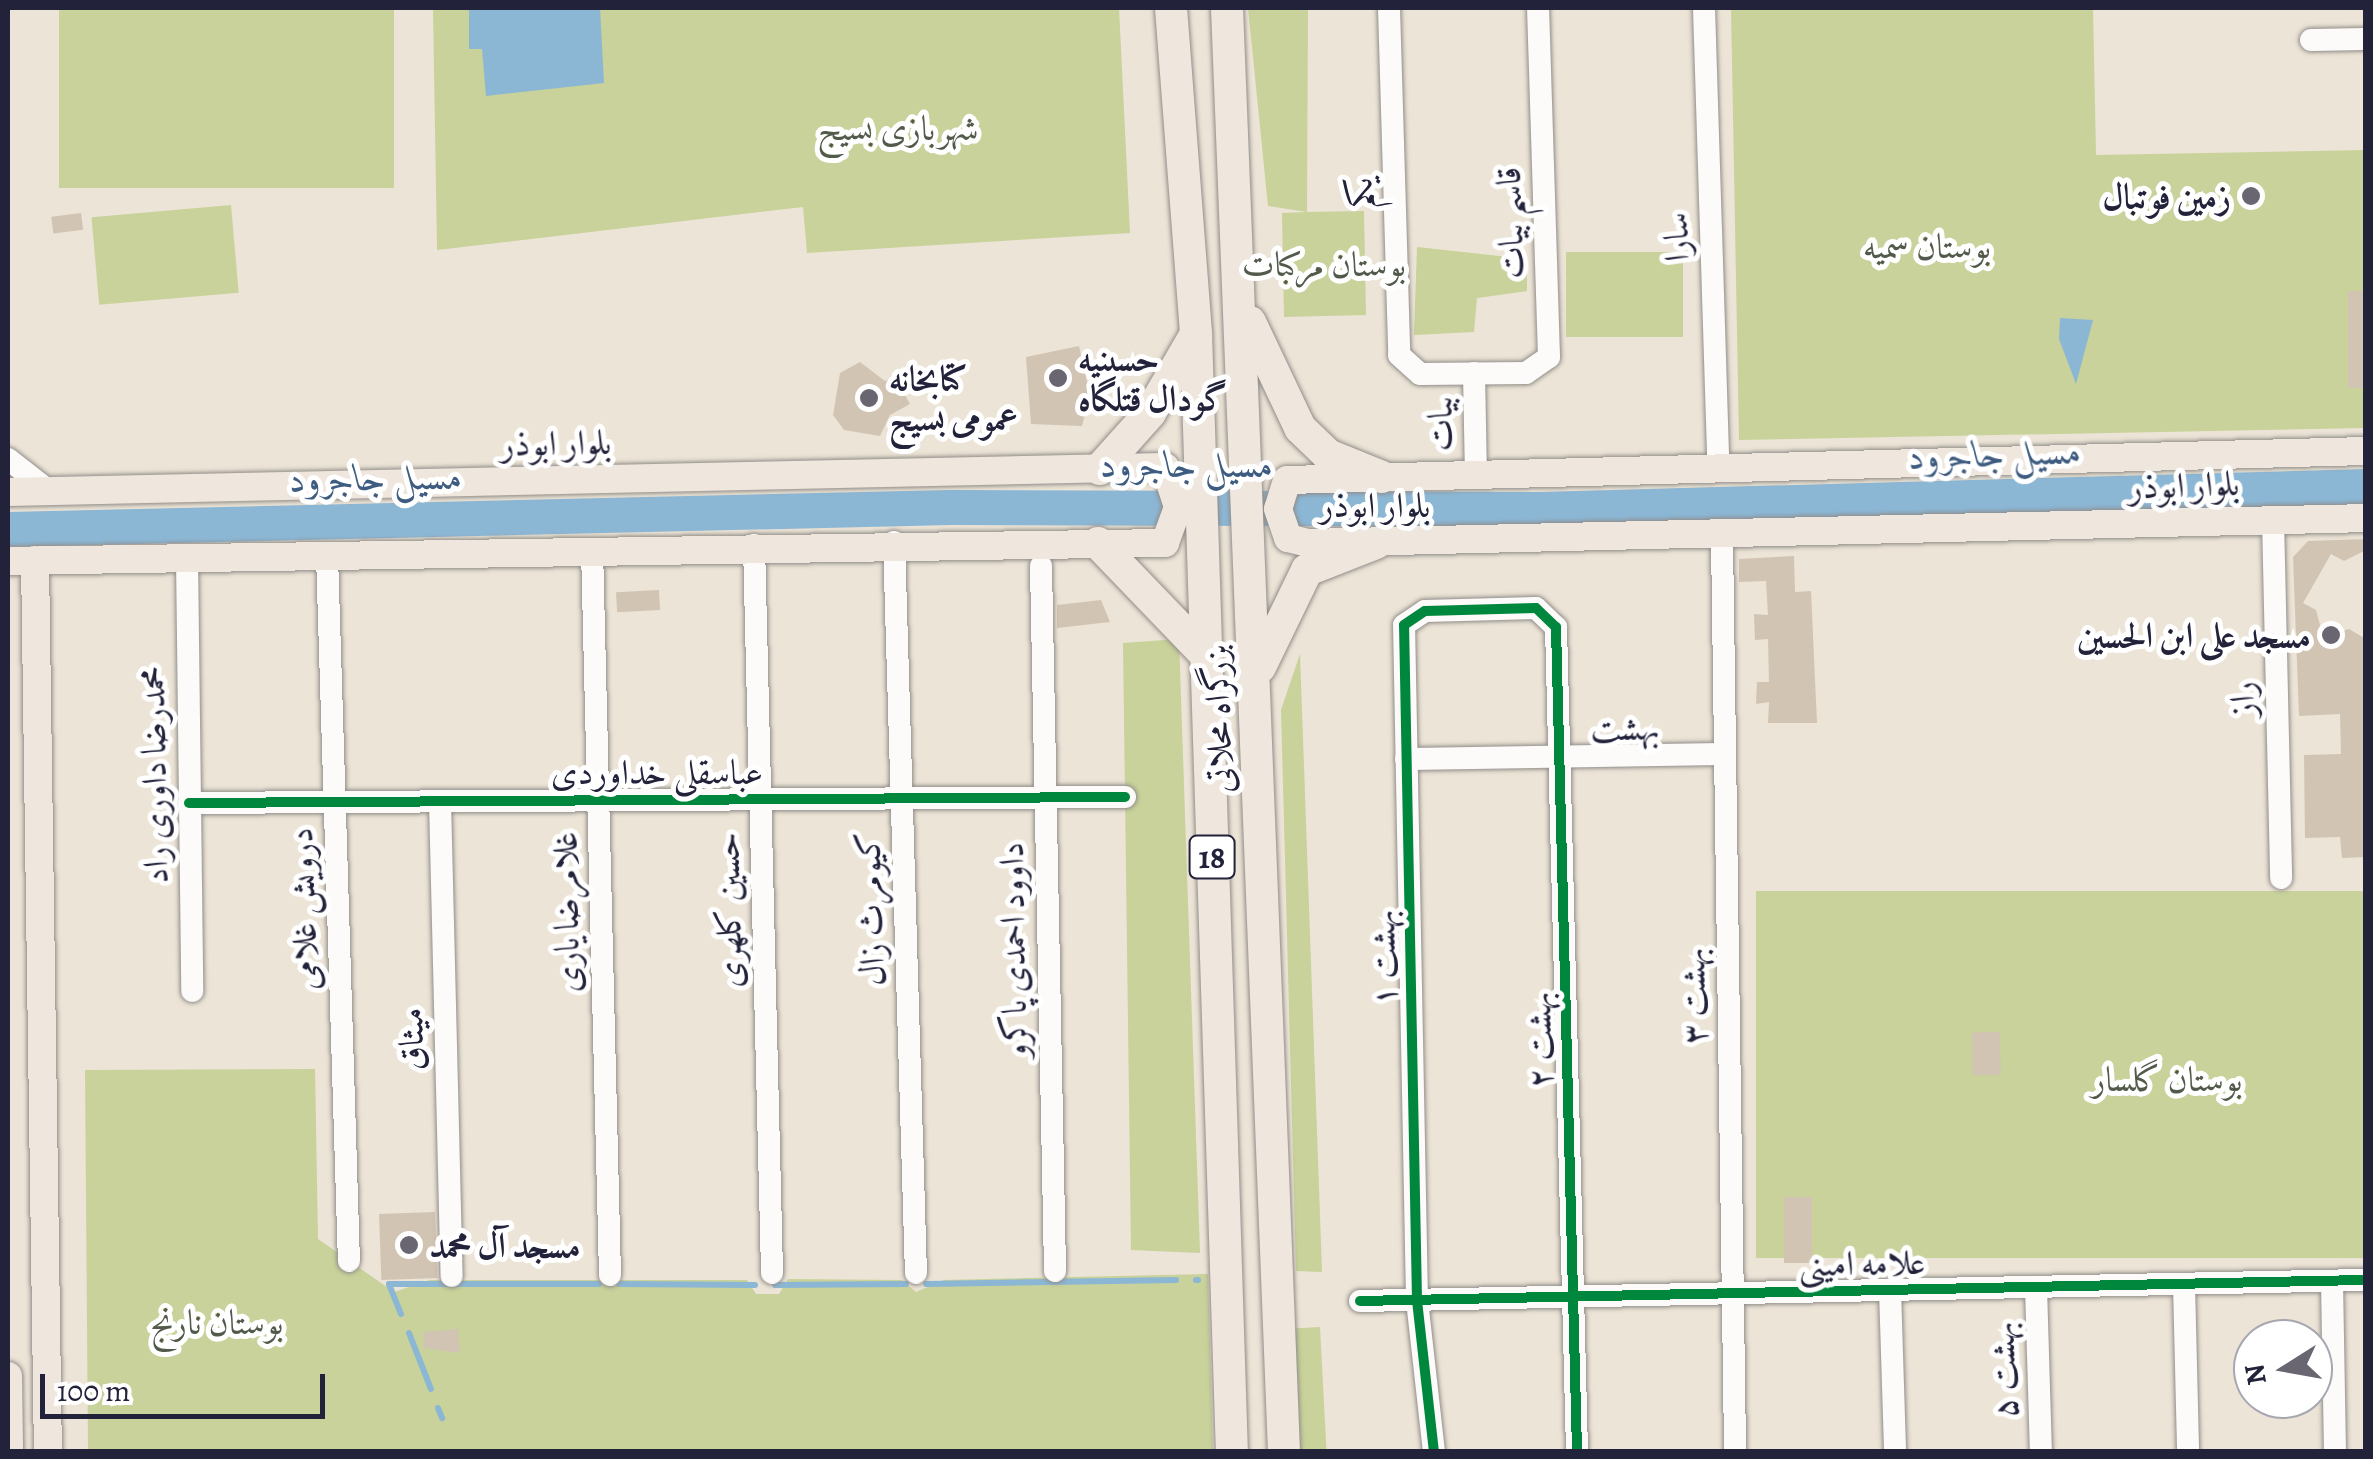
<!DOCTYPE html>
<meta charset="utf-8">
<style>
body{margin:0}
#map{position:relative;width:2373px;height:1459px;overflow:hidden;background:#ece4d6;font-family:Alegreya,Amiri,serif}
div>[style]{position:absolute}
.green>*{inset:0;background:#c8d29a;transform-origin:0 0}
.water>*{inset:0;background:#8bb7d5}
.stream>*{height:6px;margin:-3px;padding:0 3px;transform-origin:3px;border-radius:3px;background:#8bb7d5}
.river>*{height:35px;margin:-17.5px;padding:0 17.5px;transform-origin:17.5px;border-radius:17.5px;background:#8bb7d5}
.building>*{inset:0;background:#d2c4b2;transform-origin:0 0}
.roads{filter:drop-shadow(0 0 2px #918d8a) drop-shadow(0 0 2px #918d8a)}
.minor>*{height:22px;margin:-11px;padding:0 11px;transform-origin:11px;border-radius:11px;background:#fcfbf9}
.major>*{height:28px;margin:-14px;padding:0 14px;transform-origin:14px;border-radius:14px;background:#efe6de}
.highway>*{height:32px;margin:-16px;padding:0 16px;transform-origin:16px;border-radius:16px;background:#efe6de}
.cycleway>*{height:10px;margin:-5px;padding:0 5px;transform-origin:5px;border-radius:5px;background:#00873e}
.dots>*{width:28px;height:28px;translate:-50% -50%;box-sizing:border-box;border:5px solid #fff;border-radius:50%}
span{translate:-50% -50%;white-space:nowrap;text-align:center;line-height:1.15;-webkit-text-stroke:10px #fff;paint-order:stroke}
.shield-label span{padding:2px 8px;background:#fff;border:2px solid;border-radius:8px;-webkit-text-stroke-width:0}
.shield-label{font-size:32px;color:#22223b;font-weight:700}
.park-label{font-size:35px;color:#525b4b}
.street-label{font-size:35px;color:#22223b}
.poi-label{font-size:35px;color:#22223b;font-weight:700}
.right{translate:-100% -50%;text-align:right}
.left{translate:0 -50%;text-align:left}
.water-label{font-size:38px;color:#3e5c80;font-style:italic}
.frame{position:absolute;inset:0;border:10px solid #22223b;pointer-events:none}
.north{position:absolute;left:2233px;top:1319px;width:100px;height:100px;box-sizing:border-box;background:#fff;border:2px solid #a7a7b1;border-radius:50%;rotate:259deg;font-size:28px;font-weight:700;line-height:40px;text-align:center;color:#22223b}
.north::after{content:'';display:block;margin:auto;width:35px;height:45px;background:#696671;clip-path:polygon(50% 0,100% 100%,50% 72%,0 100%)}
.scale{position:absolute;left:40px;top:1374px;width:285px;height:45px;box-sizing:border-box;border:5px solid #22223b;border-top:0;padding-left:12px;font-size:30px;line-height:35px;white-space:nowrap;color:#22223b;-webkit-text-stroke:8px #fff;paint-order:stroke}
</style>
<div id="map">
<div class="green">
<i style="left:59px;top:8px;width:335px;height:180px"></i>
<i style="clip-path:polygon(433px 8px,1119px 8px,1130px 233px,807px 253px,803px 207px,437px 250px)"></i>
<i style="clip-path:polygon(1248px 8px,1308px 8px,1307px 212px,1364px 211px,1366px 315px,1284px 317px,1282px 213px,1307px 212px,1268px 206px)"></i>
<i style="clip-path:polygon(1731px 8px,2093px 8px,2096px 155px,2365px 150px,2365px 428px,1739px 440px)"></i>
<i style="left:231px;top:205px;width:88px;height:140px;rotate:85deg"></i>
<i style="clip-path:polygon(1417px 247px,1527px 259px,1527px 291px,1477px 298px,1474px 332px,1414px 335px)"></i>
<i style="left:1566px;top:252px;width:117px;height:85px"></i>
<i style="clip-path:polygon(1179px 639px,1200px 1253px,1131px 1250px,1123px 643px)"></i>
<i style="clip-path:polygon(1300px 654px,1322px 1272px,1296px 1271px,1281px 710px)"></i>
<i style="left:2365px;top:891px;width:367px;height:609px;rotate:90deg"></i>
<i style="clip-path:polygon(315px 1069px,318px 1239px,394px 1292px,430px 1280px,747px 1280px,756px 1294px,779px 1294px,788px 1279px,902px 1280px,916px 1292px,944px 1280px,1208px 1274px,1213px 1451px,88px 1451px,85px 1070px)"></i>
<i style="left:1320px;top:1327px;width:124px;height:28px;rotate:87deg"></i>
</div>
<div class="water">
<i style="clip-path:polygon(600px 8px,604px 83px,486px 96px,482px 49px,469px 49px,469px 8px)"></i>
<i style="clip-path:polygon(2060px 318px,2093px 320px,2076px 384px,2059px 339px)"></i>
</div>
<div class="stream">
<i style="left:1196px;top:1280px;width:2px"></i>
<i style="left:619px;top:1284px;width:136px;rotate:0.4deg"></i>
<i style="left:926px;top:1284px;width:250px;rotate:-0.9deg"></i>
<i style="left:775px;top:1285px;width:131px;rotate:-0.4deg"></i>
<i style="left:401px;top:1314px;width:32px;rotate:-112deg"></i>
<i style="left:389px;top:1284px;width:210px"></i>
<i style="left:409px;top:1333px;width:60px;rotate:68.6deg"></i>
<i style="left:438px;top:1408px;width:11px;rotate:68deg"></i>
</div>
<div class="river">
<i style="left:8px;top:529px;width:943px;rotate:-1.34deg"></i>
<i style="left:951px;top:507px;width:590px;rotate:0.19deg"></i>
<i style="left:1541px;top:509px;width:825px;rotate:-1.6deg"></i>
</div>
<div class="building">
<i style="left:81px;top:213px;width:17px;height:30px;rotate:83deg"></i>
<i style="left:2348px;top:291px;width:18px;height:97px"></i>
<i style="clip-path:polygon(1079px 346px,1090px 396px,1082px 426px,1031px 424px,1026px 357px)"></i>
<i style="clip-path:polygon(860px 362px,885px 381px,895px 377px,910px 404px,890px 415px,880px 436px,844px 430px,833px 415px,840px 373px)"></i>
<i style="clip-path:polygon(2366px 539px,2366px 550px,2344px 561px,2331px 554px,2303px 603px,2316px 610px,2323px 636px,2349px 629px,2366px 639px,2366px 857px,2342px 858px,2340px 837px,2305px 838px,2304px 755px,2341px 754px,2340px 714px,2299px 716px,2293px 557px,2308px 541px)"></i>
<i style="clip-path:polygon(1794px 556px,1795px 592px,1811px 591px,1817px 723px,1768px 723px,1769px 702px,1756px 704px,1757px 682px,1769px 682px,1768px 639px,1755px 640px,1754px 614px,1768px 615px,1766px 581px,1739px 582px,1739px 559px)"></i>
<i style="left:659px;top:590px;width:20px;height:43px;rotate:87deg"></i>
<i style="clip-path:polygon(1101px 600px,1110px 622px,1057px 628px,1057px 605px)"></i>
<i style="left:2000px;top:1032px;width:43px;height:28px;rotate:89deg"></i>
<i style="left:1812px;top:1197px;width:66px;height:28px;rotate:90deg"></i>
<i style="left:435px;top:1212px;width:66px;height:56px;rotate:88deg"></i>
<i style="clip-path:polygon(458px 1329px,460px 1353px,424px 1348px,423px 1332px)"></i>
</div>
<div class="roads">
<div class="minor">
<i style="left:1389px;top:8px;width:347px;rotate:88.3deg"></i>
<i style="left:1399px;top:355px;width:28px;rotate:42deg"></i>
<i style="left:1420px;top:374px;width:106px;rotate:-0.5deg"></i>
<i style="left:1526px;top:373px;width:28px;rotate:-35deg"></i>
<i style="left:1549px;top:357px;width:349px;rotate:-91.8deg"></i>
<i style="left:1704px;top:8px;width:455px;rotate:88.2deg"></i>
<i style="left:2311px;top:40px;width:55px;rotate:-1deg"></i>
<i style="left:1474px;top:373px;width:100px;rotate:88.9deg"></i>
<i style="left:8px;top:459px;width:52px;rotate:38deg"></i>
<i style="left:2273px;top:519px;width:359px;rotate:88.7deg"></i>
<i style="left:1722px;top:539px;width:913px;rotate:89.18deg"></i>
<i style="left:894px;top:542px;width:731px;rotate:88.28deg"></i>
<i style="left:754px;top:545px;width:728px;rotate:88.58deg"></i>
<i style="left:592px;top:549px;width:726px;rotate:88.58deg"></i>
<i style="left:327px;top:555px;width:706px;rotate:88.22deg"></i>
<i style="left:187px;top:557px;width:434px;rotate:89.3deg"></i>
<i style="left:1041px;top:566px;width:705px;rotate:88.86deg"></i>
<i style="left:1406px;top:759px;width:319px;rotate:-0.9deg"></i>
<i style="left:440px;top:801px;width:475px;rotate:88.6deg"></i>
<i style="left:189px;top:803px;width:936px;rotate:-0.37deg"></i>
<i style="left:2332px;top:1281px;width:171px;rotate:89deg"></i>
<i style="left:2184px;top:1284px;width:168px;rotate:88.6deg"></i>
<i style="left:2036px;top:1287px;width:165px;rotate:88.3deg"></i>
<i style="left:1890px;top:1290px;width:162px;rotate:88.2deg"></i>
<i style="left:1360px;top:1301px;width:1006px;rotate:-1.2deg"></i>
<i style="left:1434px;top:1452px;width:153px;rotate:-96.4deg"></i>
<i style="left:1417px;top:1300px;width:675px;rotate:-91.1deg"></i>
<i style="left:1404px;top:625px;width:25px;rotate:-34deg"></i>
<i style="left:1425px;top:611px;width:111px;rotate:-1.5deg"></i>
<i style="left:1536px;top:608px;width:28px;rotate:44deg"></i>
<i style="left:1556px;top:627px;width:825px;rotate:88.54deg"></i>
</div>
<div class="major">
<i style="left:2366px;top:451px;width:1079px;rotate:178.46deg"></i>
<i style="left:1287px;top:480px;width:30px;rotate:107deg"></i>
<i style="left:1278px;top:509px;width:31px;rotate:71deg"></i>
<i style="left:1288px;top:538px;width:21px;rotate:14deg"></i>
<i style="left:1308px;top:543px;width:1058px;rotate:-1.35deg"></i>
<i style="left:8px;top:492px;width:1157px;rotate:-1.24deg"></i>
<i style="left:1165px;top:467px;width:42px;rotate:72deg"></i>
<i style="left:1178px;top:507px;width:38px;rotate:110deg"></i>
<i style="left:1165px;top:543px;width:1157px;rotate:179.11deg"></i>
<i style="left:35px;top:560px;width:892px;rotate:89.17deg"></i>
<i style="left:8px;top:1376px;width:76px;rotate:89.2deg"></i>
</div>
<div class="highway">
<i style="left:1171px;top:8px;width:327px;rotate:85.6deg"></i>
<i style="left:1196px;top:334px;width:1119px;rotate:88.16deg"></i>
<i style="left:1227px;top:8px;width:1445px;rotate:87.74deg"></i>
<i style="left:1250px;top:322px;width:117px;rotate:64.7deg"></i>
<i style="left:1300px;top:428px;width:39px;rotate:44deg"></i>
<i style="left:1328px;top:455px;width:58px;rotate:22.2deg"></i>
<i style="left:1100px;top:469px;width:75px;rotate:-48.2deg"></i>
<i style="left:1150px;top:413px;width:91px;rotate:-59.8deg"></i>
<i style="left:1098px;top:543px;width:153px;rotate:46.1deg"></i>
<i style="left:1260px;top:667px;width:108px;rotate:-64.1deg"></i>
<i style="left:1307px;top:570px;width:74px;rotate:-21.4deg"></i>
</div>
</div>
<div class="cycleway">
<i style="left:189px;top:803px;width:936px;rotate:-0.37deg"></i>
<i style="left:1360px;top:1301px;width:1006px;rotate:-1.2deg"></i>
<i style="left:1434px;top:1452px;width:153px;rotate:-96.4deg"></i>
<i style="left:1417px;top:1300px;width:675px;rotate:-91.1deg"></i>
<i style="left:1404px;top:625px;width:25px;rotate:-34deg"></i>
<i style="left:1425px;top:611px;width:111px;rotate:-1.5deg"></i>
<i style="left:1536px;top:608px;width:28px;rotate:44deg"></i>
<i style="left:1556px;top:627px;width:825px;rotate:88.54deg"></i>
</div>
<div class="dots">
<i style="left:2251px;top:196px;background:#696671"></i>
<i style="left:1058px;top:378px;background:#696671"></i>
<i style="left:869px;top:398px;background:#696671"></i>
<i style="left:2331px;top:635px;background:#696671"></i>
<i style="left:409px;top:1245px;background:#696671"></i>
</div>
<div class="shield-label">
<span style="left:1212px;top:857px">18</span>
</div>
<div class="park-label">
<span style="left:898px;top:128px">شهربازی بسیج</span>
<span style="left:1927px;top:246px">بوستان سمیه</span>
<span style="left:1324px;top:264px">بوستان مرکبات</span>
<span style="left:2167px;top:1079px">بوستان گلسار</span>
<span style="left:217px;top:1322px">بوستان نارنج</span>
</div>
<div class="street-label">
<span style="left:1360px;top:193px;rotate:-92deg">یکم</span>
<span style="left:1510px;top:223px;rotate:-92deg">قاسم بیات</span>
<span style="left:1676px;top:237px;rotate:-92deg">سارا</span>
<span style="left:1440px;top:424px;rotate:-91deg">بیات</span>
<span style="left:556px;top:443px;rotate:-1deg">بلوار ابوذر</span>
<span style="left:2184px;top:485px;rotate:-2deg">بلوار ابوذر</span>
<span style="left:1375px;top:505px">بلوار ابوذر</span>
<span style="left:2242px;top:699px;rotate:-91deg">راز</span>
<span style="left:1218px;top:719px;rotate:-92deg">بزرگراه محلاتی</span>
<span style="left:1625px;top:728px;rotate:-1deg">بهشت</span>
<span style="left:657px;top:772px">عباسقلی خداوردی</span>
<span style="left:154px;top:775px;rotate:-91deg">محمدرضا داوری راد</span>
<span style="left:303px;top:909px;rotate:-92deg">درویش غلامی</span>
<span style="left:870px;top:909px;rotate:-92deg">کیومرث زال</span>
<span style="left:728px;top:910px;rotate:-91deg">حسین کلهری</span>
<span style="left:566px;top:912px;rotate:-91deg">غلامرضا یاری</span>
<span style="left:1013px;top:950px;rotate:-91deg">داوود احمدی پاکرو</span>
<span style="left:1383px;top:958px;rotate:-91deg">بهشت ۱</span>
<span style="left:1693px;top:996px;rotate:-91deg">بهشت ۳</span>
<span style="left:411px;top:1039px;rotate:-91deg">میثاق</span>
<span style="left:1539px;top:1040px;rotate:-91deg">بهشت ۲</span>
<span style="left:1862px;top:1263px;rotate:-1deg">علامه امینی</span>
<span style="left:2003px;top:1370px;rotate:-92deg">بهشت ۵</span>
</div>
<div class="poi-label">
<span class="right" style="left:2231px;top:196px">زمین فوتبال</span>
<span class="left" style="left:1078px;top:378px">حسینیه<br>گودال قتلگاه</span>
<span class="left" style="left:889px;top:398px">کتابخانه<br>عمومی بسیج</span>
<span class="right" style="left:2311px;top:635px">مسجد علی ابن الحسین</span>
<span class="left" style="left:429px;top:1245px">مسجد آل محمد</span>
</div>
<div class="water-label">
<span style="left:1995px;top:454px;rotate:-2deg">مسیل جاجرود</span>
<span style="left:1187px;top:465px">مسیل جاجرود</span>
<span style="left:376px;top:478px;rotate:-1deg">مسیل جاجرود</span>
</div>
<div class="frame"></div>
<div class="north">N</div>
<div class="scale">100 m</div>
</div>
